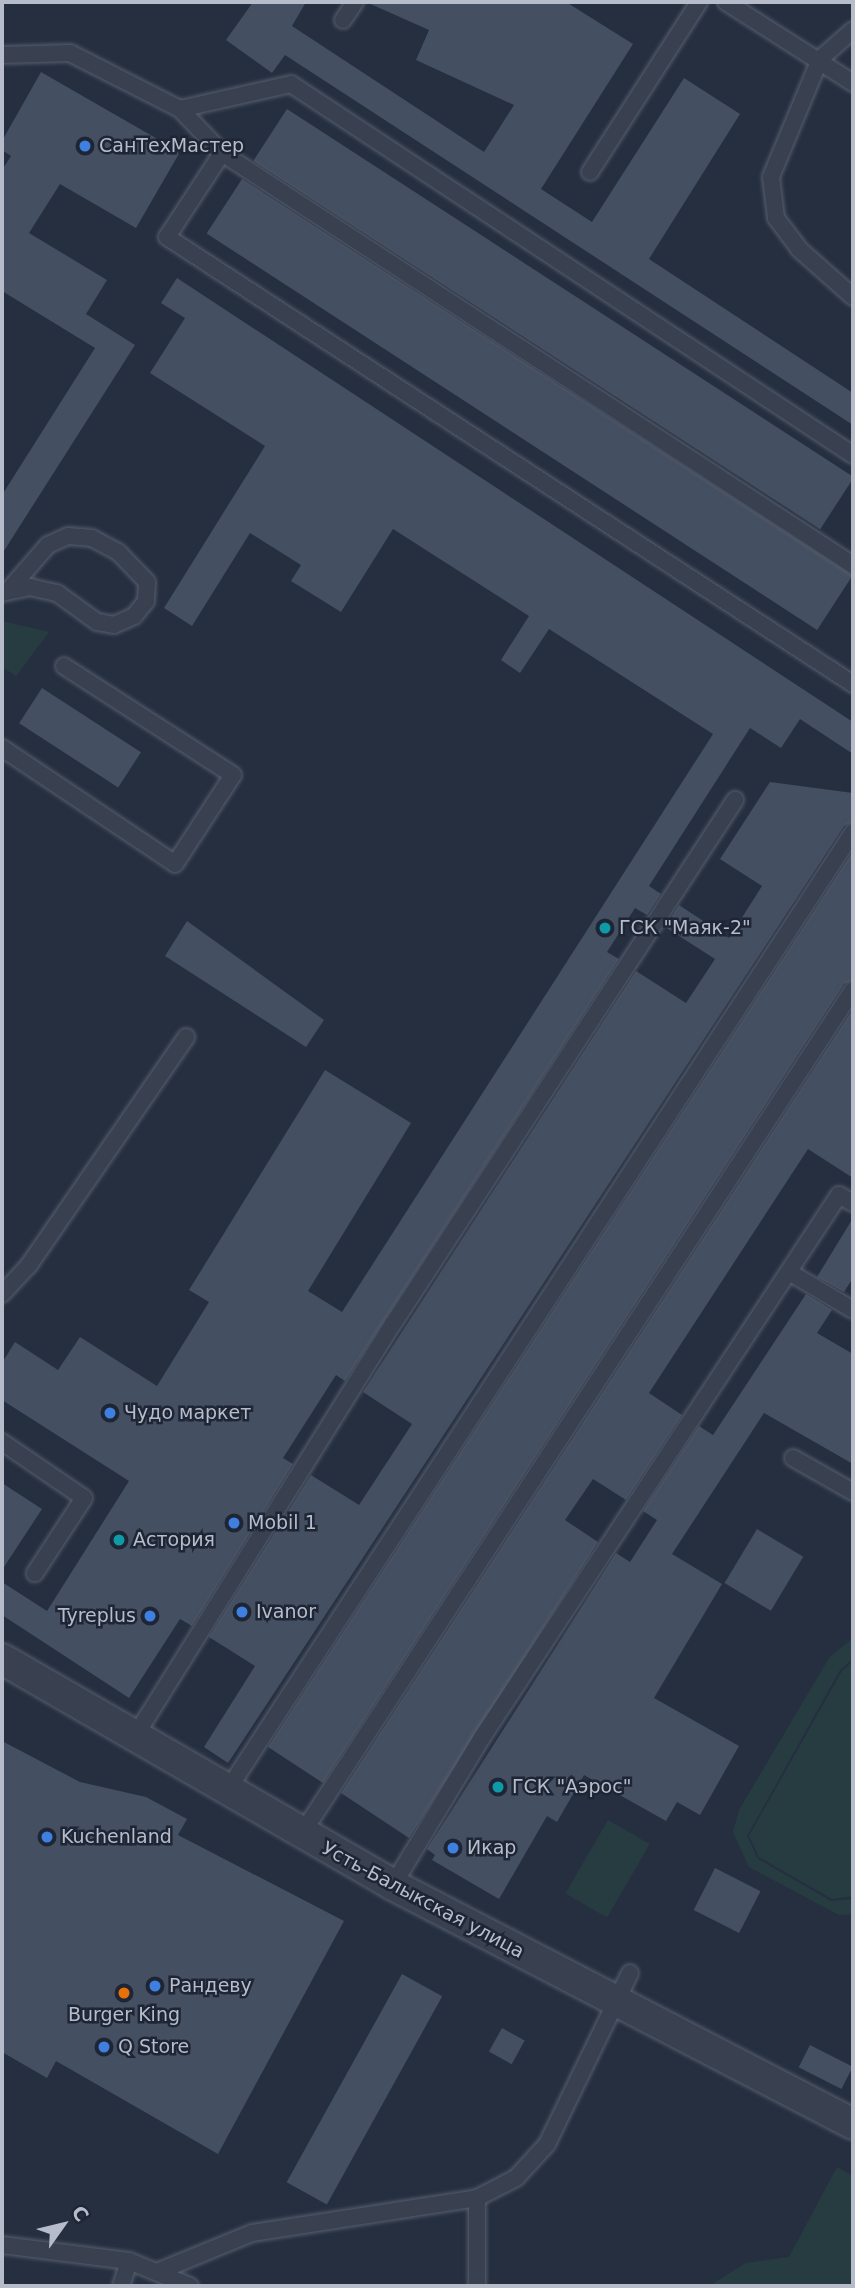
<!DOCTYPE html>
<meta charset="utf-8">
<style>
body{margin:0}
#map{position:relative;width:855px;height:2288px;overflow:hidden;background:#252f40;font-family:"DejaVu Sans",sans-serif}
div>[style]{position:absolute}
.green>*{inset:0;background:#273c41;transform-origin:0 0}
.building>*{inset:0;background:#444f62;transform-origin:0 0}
.roads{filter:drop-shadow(0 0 2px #575f6d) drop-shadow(0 0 2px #575f6d)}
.lane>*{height:16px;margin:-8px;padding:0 8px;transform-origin:8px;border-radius:8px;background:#394150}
.street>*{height:30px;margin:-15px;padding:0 15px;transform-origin:15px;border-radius:15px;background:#394150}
.dots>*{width:19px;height:19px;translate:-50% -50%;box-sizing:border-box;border:4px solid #1e2635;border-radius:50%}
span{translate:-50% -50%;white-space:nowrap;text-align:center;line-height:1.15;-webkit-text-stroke:5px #1e2635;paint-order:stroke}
.poi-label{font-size:19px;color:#b6bcca}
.left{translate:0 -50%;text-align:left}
.right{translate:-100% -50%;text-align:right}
.street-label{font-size:19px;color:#b6bcca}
.frame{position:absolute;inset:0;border:4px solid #b6bcca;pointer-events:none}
.north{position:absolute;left:28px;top:2190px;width:70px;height:70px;-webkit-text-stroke:5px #1e2635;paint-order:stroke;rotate:56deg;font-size:19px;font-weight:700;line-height:28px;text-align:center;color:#b6bcca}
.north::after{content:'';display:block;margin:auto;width:24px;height:32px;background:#b6bcca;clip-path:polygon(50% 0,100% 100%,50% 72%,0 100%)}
</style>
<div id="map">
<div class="green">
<i style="clip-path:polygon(2px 621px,49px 632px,16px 676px,2px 667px)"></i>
<i style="clip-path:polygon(853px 1638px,853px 1659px,840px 1670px,747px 1836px,758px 1859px,831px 1901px,853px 1899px,853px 1914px,839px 1915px,749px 1867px,733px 1832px,739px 1810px,829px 1658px)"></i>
<i style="clip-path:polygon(853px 1661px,853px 1896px,832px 1899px,759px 1857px,749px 1836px,842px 1671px)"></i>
<i style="left:608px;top:1820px;width:48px;height:85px;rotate:30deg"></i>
<i style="clip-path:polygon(837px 2167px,853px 2176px,853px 2286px,709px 2286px,746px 2263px,789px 2257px)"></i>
</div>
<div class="building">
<i style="clip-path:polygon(253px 2px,306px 2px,292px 26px,484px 152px,514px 105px,416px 60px,429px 30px,366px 2px,566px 2px,633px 44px,541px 189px,592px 222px,684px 78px,740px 114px,649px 259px,853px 393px,853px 425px,285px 55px,272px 73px,226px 40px)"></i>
<i style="clip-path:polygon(41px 72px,180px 152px,136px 228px,60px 184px,29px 233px,107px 280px,86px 314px,135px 345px,2px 554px,2px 495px,95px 348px,2px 291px,2px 170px,11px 156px,2px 150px,2px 141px)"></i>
<i style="left:287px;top:109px;width:676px;height:62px;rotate:33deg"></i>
<i style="left:242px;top:179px;width:728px;height:65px;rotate:33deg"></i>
<i style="clip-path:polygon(177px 278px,853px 722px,853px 754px,800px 719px,781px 748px,750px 728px,649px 886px,661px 894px,647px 915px,635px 908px,607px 952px,619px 959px,345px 1381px,336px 1375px,283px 1458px,293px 1464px,192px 1626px,180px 1619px,129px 1698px,2px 1615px,2px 1582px,47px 1611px,129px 1481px,2px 1400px,2px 1363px,15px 1342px,58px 1370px,80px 1337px,157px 1386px,209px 1302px,189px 1290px,325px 1070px,411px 1123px,308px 1291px,342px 1312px,713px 734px,549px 629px,520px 673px,501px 660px,529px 616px,393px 529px,341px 612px,291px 581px,301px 565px,250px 533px,192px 626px,164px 608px,265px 446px,150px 373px,185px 318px,161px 303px)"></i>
<i style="left:42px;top:688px;width:118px;height:42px;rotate:33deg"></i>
<i style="clip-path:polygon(770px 782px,853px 793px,853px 822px,844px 826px,228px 1763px,204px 1747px,255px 1666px,209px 1637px,311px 1475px,359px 1505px,412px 1424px,363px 1392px,636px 971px,686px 1003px,715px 959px,665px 927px,679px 905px,729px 938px,762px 886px,720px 859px)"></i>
<i style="clip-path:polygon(853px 851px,853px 980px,844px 984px,323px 1783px,268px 1747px)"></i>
<i style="clip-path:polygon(187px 921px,324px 1020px,306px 1047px,165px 956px)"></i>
<i style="clip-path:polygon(853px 1009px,853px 1178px,808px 1149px,649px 1393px,682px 1415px,626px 1500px,593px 1479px,565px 1520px,598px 1542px,409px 1838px,341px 1793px)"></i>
<i style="clip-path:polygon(853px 1218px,853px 1278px,844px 1292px,817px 1277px)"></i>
<i style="clip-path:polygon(806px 1294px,832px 1310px,817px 1333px,853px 1354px,853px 1464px,764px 1413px,672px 1554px,722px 1584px,654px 1698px,739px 1746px,700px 1815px,677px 1802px,666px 1821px,584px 1775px,557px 1822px,547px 1816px,499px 1899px,432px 1860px,435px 1855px,427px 1849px,616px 1553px,630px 1562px,657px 1520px,643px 1511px,699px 1426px,713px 1435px)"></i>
<i style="clip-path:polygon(2px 1483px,42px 1509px,2px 1570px)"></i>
<i style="left:757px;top:1529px;width:54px;height:63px;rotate:31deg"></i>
<i style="clip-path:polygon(2px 1741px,80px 1782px,146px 1797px,187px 1819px,178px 1835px,344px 1921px,218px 2154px,56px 2061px,47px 2078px,2px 2052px)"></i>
<i style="left:715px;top:1868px;width:51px;height:47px;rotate:27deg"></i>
<i style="left:402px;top:1974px;width:46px;height:238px;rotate:29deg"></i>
<i style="left:502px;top:2028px;width:26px;height:27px;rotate:29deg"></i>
<i style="left:810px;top:2045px;width:48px;height:25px;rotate:27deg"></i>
</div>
<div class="roads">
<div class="lane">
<i style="left:726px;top:2px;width:151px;rotate:32.5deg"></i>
<i style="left:343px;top:20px;width:22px;rotate:-56deg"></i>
<i style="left:853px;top:30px;width:44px;rotate:138.7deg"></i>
<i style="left:820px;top:59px;width:128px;rotate:112.6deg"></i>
<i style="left:771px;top:177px;width:41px;rotate:83deg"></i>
<i style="left:776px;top:218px;width:39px;rotate:53deg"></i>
<i style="left:799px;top:249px;width:72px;rotate:41.6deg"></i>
<i style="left:2px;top:55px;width:68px;rotate:-1.7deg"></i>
<i style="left:70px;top:53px;width:123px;rotate:27deg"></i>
<i style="left:180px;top:109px;width:114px;rotate:-12.7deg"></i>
<i style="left:291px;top:84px;width:673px;rotate:33.43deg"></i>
<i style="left:180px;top:109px;width:61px;rotate:46.3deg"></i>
<i style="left:222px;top:153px;width:754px;rotate:33.14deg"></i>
<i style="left:222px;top:153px;width:100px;rotate:123.2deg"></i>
<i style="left:167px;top:237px;width:819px;rotate:33.09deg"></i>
<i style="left:590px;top:172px;width:202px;rotate:-57.3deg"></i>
<i style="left:2px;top:593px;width:29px;rotate:-12deg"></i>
<i style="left:30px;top:587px;width:28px;rotate:13deg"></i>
<i style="left:57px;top:593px;width:49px;rotate:35.9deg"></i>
<i style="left:97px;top:622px;width:17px;rotate:10deg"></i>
<i style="left:114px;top:625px;width:22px;rotate:-24deg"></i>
<i style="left:134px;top:616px;width:19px;rotate:-51deg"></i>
<i style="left:146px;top:601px;width:19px;rotate:-87deg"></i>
<i style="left:147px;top:582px;width:42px;rotate:-134deg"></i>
<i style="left:118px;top:552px;width:30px;rotate:-152deg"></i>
<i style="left:92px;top:538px;width:24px;rotate:-175deg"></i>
<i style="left:68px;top:536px;width:22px;rotate:156deg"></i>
<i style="left:48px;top:545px;width:61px;rotate:131deg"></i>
<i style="left:2px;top:748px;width:208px;rotate:33.8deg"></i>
<i style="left:175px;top:864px;width:106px;rotate:-56.9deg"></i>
<i style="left:233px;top:775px;width:201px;rotate:-147.2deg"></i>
<i style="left:789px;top:1272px;width:74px;rotate:30.7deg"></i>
<i style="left:2px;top:1294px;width:40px;rotate:-47deg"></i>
<i style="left:29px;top:1265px;width:277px;rotate:-55.4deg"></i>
<i style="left:2px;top:1442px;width:99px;rotate:34.3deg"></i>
<i style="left:84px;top:1498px;width:90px;rotate:123.2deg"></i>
<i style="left:793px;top:1458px;width:69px;rotate:29.5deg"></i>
<i style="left:134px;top:1738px;width:488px;rotate:-58deg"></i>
<i style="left:393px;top:1324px;width:626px;rotate:-56.87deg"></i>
<i style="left:227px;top:1791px;width:1145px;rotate:-56.86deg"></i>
<i style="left:301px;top:1835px;width:1009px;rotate:-56.85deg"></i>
<i style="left:393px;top:1885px;width:170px;rotate:-58.9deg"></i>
<i style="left:481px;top:1739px;width:651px;rotate:-56.65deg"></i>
<i style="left:839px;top:1195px;width:16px;rotate:30deg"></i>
<i style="left:2px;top:2245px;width:128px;rotate:7.2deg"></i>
<i style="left:129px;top:2261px;width:66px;rotate:22.3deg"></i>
<i style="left:157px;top:2272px;width:103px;rotate:-22.3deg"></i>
<i style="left:252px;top:2233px;width:228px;rotate:-8.8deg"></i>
<i style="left:121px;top:2286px;width:26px;rotate:-72deg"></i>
<i style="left:477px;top:2286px;width:88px;rotate:-90deg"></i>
<i style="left:477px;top:2198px;width:44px;rotate:-27.1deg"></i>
<i style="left:516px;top:2178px;width:46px;rotate:-47.6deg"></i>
<i style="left:547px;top:2144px;width:190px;rotate:-64.1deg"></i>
</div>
<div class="street">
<i style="left:2px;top:1659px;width:452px;rotate:30deg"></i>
<i style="left:393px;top:1885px;width:518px;rotate:27.45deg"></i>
</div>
</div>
<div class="dots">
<i style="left:85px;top:146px;background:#3f7fe0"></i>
<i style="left:605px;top:928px;background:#0f9aa8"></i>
<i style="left:110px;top:1413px;background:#3f7fe0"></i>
<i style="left:234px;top:1523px;background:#3f7fe0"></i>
<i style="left:119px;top:1540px;background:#0f9aa8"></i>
<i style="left:242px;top:1612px;background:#3f7fe0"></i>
<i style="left:150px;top:1616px;background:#3f7fe0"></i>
<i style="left:498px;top:1787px;background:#0f9aa8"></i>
<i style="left:47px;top:1837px;background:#3f7fe0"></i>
<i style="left:453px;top:1848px;background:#3f7fe0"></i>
<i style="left:155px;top:1986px;background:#3f7fe0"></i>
<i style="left:124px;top:1993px;background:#e8710a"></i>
<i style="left:104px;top:2047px;background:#3f7fe0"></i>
</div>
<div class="poi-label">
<span class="left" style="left:99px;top:146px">СанТехМастер</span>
<span class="left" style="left:619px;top:928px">ГСК "Маяк-2"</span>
<span class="left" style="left:124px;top:1413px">Чудо маркет</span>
<span class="left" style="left:248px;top:1523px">Mobil 1</span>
<span class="left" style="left:133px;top:1540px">Астория</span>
<span class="left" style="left:256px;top:1612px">Ivanor</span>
<span class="right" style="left:136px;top:1616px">Tyreplus</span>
<span class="left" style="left:512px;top:1787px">ГСК "Аэрос"</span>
<span class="left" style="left:61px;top:1837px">Kuchenland</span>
<span class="left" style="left:467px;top:1848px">Икар</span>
<span class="left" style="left:169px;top:1986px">Рандеву</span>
<span style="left:124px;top:2015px">Burger King</span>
<span class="left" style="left:118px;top:2047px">Q Store</span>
</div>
<div class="street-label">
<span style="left:423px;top:1900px;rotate:28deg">Усть-Балыкская улица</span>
</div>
<div class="frame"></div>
<div class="north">С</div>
</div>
